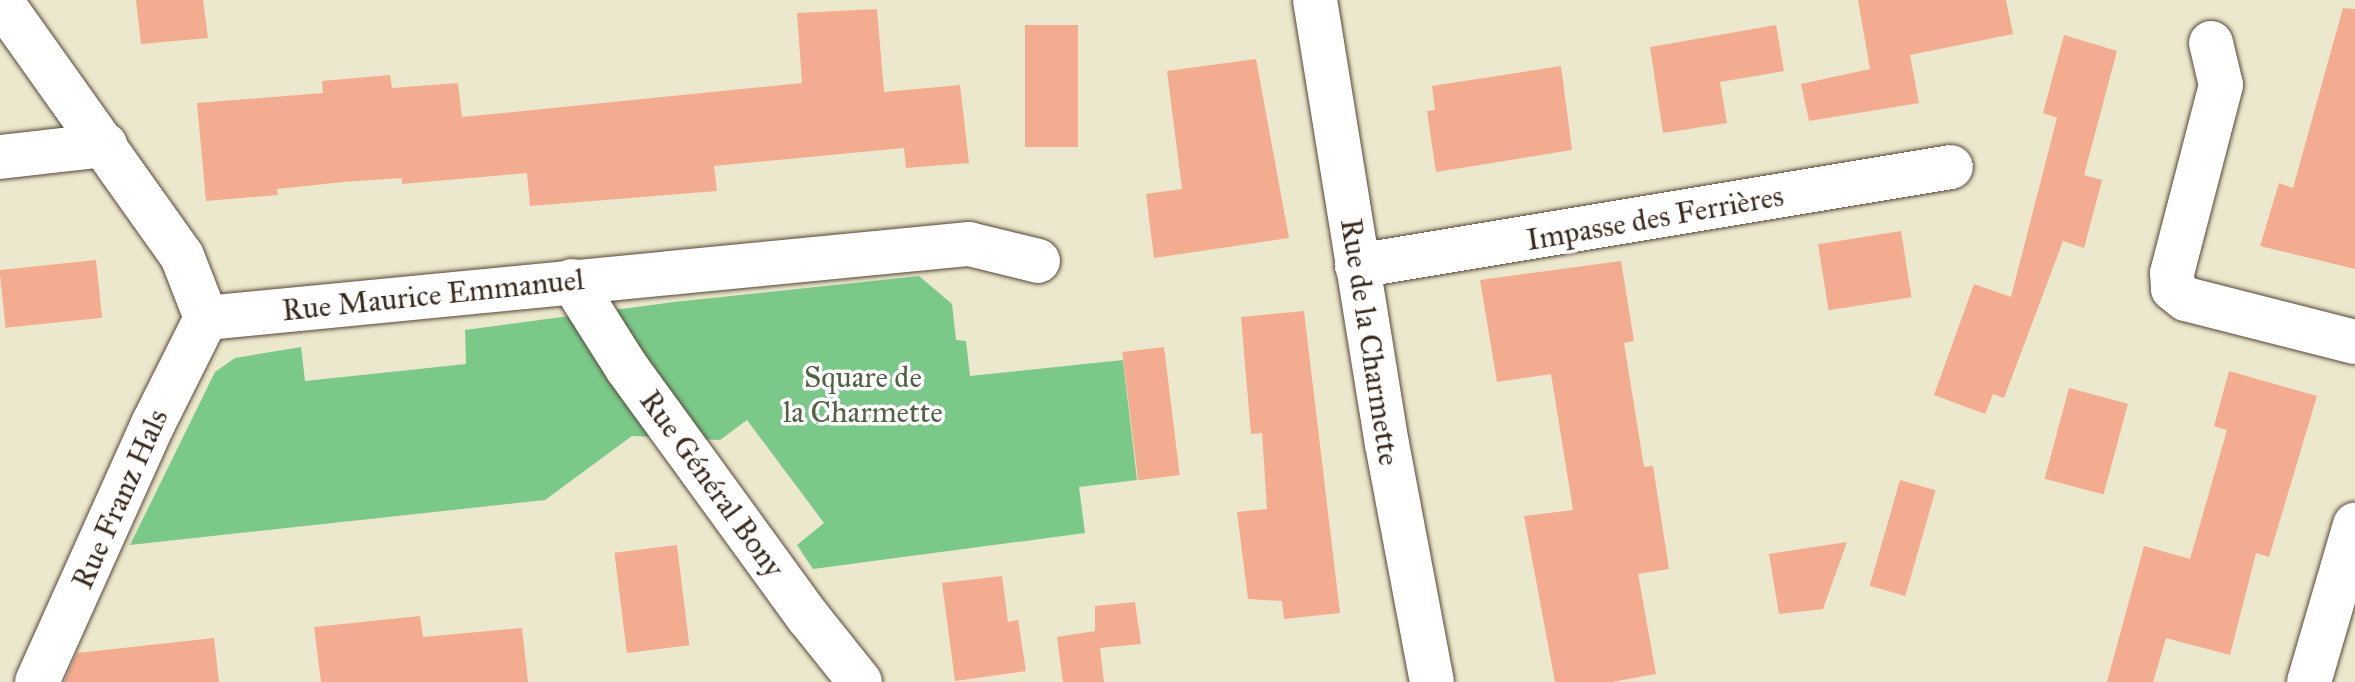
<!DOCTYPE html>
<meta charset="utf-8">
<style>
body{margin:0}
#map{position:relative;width:2355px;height:682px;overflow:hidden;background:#ece8cd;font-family:"IM FELL Great Primer",serif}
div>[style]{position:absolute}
.green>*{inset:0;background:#7ac989}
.building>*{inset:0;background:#f4ac91;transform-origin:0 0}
.roads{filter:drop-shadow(0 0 2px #564638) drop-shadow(0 0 2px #564638)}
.minor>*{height:44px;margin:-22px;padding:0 22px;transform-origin:22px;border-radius:22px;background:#fff}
span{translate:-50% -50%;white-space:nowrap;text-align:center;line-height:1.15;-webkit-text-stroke:7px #fff;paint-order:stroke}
.street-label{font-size:30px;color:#3b2a1e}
.park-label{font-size:30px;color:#516243}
</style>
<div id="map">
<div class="green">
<i style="clip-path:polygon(919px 276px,952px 304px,956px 340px,966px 341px,970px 376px,1123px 360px,1137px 480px,1079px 487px,1085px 533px,813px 569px,797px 545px,824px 523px,747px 420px,720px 440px,632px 436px,545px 500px,130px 545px,215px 372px,235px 358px,301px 347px,305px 381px,466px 364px,465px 330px,674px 302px)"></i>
</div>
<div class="building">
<i style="clip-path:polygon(136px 0,203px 0,208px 38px,141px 44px)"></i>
<i style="clip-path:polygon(1858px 0,2006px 0,2013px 34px,1910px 55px,1919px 103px,1809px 121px,1801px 84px,1870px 69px)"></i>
<i style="clip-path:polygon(2343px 8px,2355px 9px,2355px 269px,2260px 246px,2279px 183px,2293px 188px)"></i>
<i style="clip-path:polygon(877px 9px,884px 92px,960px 85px,969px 163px,906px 168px,904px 148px,714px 166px,717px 191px,530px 206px,527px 173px,402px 184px,402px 178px,343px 182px,277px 189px,278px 195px,206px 201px,197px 103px,323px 93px,322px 81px,390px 75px,392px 88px,458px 83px,462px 117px,802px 83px,797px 13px)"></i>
<i style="left:1025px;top:25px;width:53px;height:122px"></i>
<i style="clip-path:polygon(1776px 25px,1784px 71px,1720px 82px,1727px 123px,1663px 133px,1650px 47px)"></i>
<i style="clip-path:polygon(2064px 35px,2117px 51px,2084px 175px,2102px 180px,2084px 248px,2063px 241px,2004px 398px,1993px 394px,1985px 414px,1934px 395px,1974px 284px,2011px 297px,2057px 118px,2043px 113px)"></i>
<i style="clip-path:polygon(1256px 59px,1289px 238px,1154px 258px,1146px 194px,1182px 189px,1167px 71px)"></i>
<i style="clip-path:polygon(1561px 66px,1572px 150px,1436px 172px,1427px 111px,1435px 110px,1432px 86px)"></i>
<i style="left:1901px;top:231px;width:67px;height:84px;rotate:81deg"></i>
<i style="left:96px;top:260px;width:58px;height:97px;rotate:84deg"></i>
<i style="clip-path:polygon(1621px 261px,1634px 341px,1624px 343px,1644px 467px,1653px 466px,1669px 569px,1638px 574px,1656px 674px,1612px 682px,1555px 682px,1524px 516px,1573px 510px,1551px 374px,1497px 382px,1480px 280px)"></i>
<i style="clip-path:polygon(1304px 311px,1340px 613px,1284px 619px,1282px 601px,1248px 599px,1237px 512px,1267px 509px,1262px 433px,1251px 434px,1241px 317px)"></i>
<i style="left:1164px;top:347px;width:129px;height:42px;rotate:83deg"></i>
<i style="clip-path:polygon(2229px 371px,2317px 396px,2269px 557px,2256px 553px,2230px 655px,2166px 638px,2153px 682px,2107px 682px,2144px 546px,2190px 559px,2227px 430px,2214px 426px)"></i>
<i style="left:2069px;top:388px;width:61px;height:94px;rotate:15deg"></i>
<i style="left:1900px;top:480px;width:37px;height:110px;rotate:16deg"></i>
<i style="clip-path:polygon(1847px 542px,1823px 609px,1779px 614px,1769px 554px)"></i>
<i style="left:677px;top:545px;width:101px;height:63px;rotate:83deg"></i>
<i style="clip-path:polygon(1002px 576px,1008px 622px,1018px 620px,1026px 671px,955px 681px,942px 583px)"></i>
<i style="clip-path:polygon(1135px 602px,1141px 644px,1100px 648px,1104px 682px,1063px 682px,1057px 637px,1095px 631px,1095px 606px)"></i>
<i style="clip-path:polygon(420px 616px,423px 637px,522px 628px,528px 682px,321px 682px,314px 627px)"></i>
<i style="clip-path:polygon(214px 638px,219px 682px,64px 682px,77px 653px)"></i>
</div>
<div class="roads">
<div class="minor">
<i style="left:0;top:0;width:314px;rotate:54.6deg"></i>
<i style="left:182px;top:256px;width:66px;rotate:68.8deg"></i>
<i style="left:206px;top:318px;width:767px;rotate:-5.54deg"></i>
<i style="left:969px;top:244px;width:71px;rotate:13.8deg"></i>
<i style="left:1315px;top:0;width:450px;rotate:80.8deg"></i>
<i style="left:1387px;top:444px;width:242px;rotate:79.3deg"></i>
<i style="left:2211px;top:43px;width:43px;rotate:76.6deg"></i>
<i style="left:2221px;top:85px;width:194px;rotate:104.6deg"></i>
<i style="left:2172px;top:273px;width:16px;rotate:86deg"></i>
<i style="left:2173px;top:289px;width:16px;rotate:38deg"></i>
<i style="left:2186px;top:299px;width:174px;rotate:14.3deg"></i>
<i style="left:0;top:157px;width:106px;rotate:-6.5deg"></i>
<i style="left:1357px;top:266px;width:602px;rotate:-9.46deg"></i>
<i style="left:572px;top:281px;width:103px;rotate:57.7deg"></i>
<i style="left:627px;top:368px;width:308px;rotate:54deg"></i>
<i style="left:808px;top:617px;width:83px;rotate:51.3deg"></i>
<i style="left:37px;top:682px;width:283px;rotate:-65.8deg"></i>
<i style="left:153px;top:424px;width:119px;rotate:-63.4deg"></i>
<i style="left:2309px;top:682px;width:164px;rotate:-73.7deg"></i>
</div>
</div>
<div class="street-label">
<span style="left:1655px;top:218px;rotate:-10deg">Impasse des Ferrières</span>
<span style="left:433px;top:295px;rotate:-6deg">Rue Maurice Emmanuel</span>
<span style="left:1370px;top:342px;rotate:81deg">Rue de la Charmette</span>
<span style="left:712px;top:484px;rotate:54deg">Rue Général Bony</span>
<span style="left:120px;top:499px;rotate:-66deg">Rue Franz Hals</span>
</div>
<div class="park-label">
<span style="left:863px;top:394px">Square de<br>la Charmette</span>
</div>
</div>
